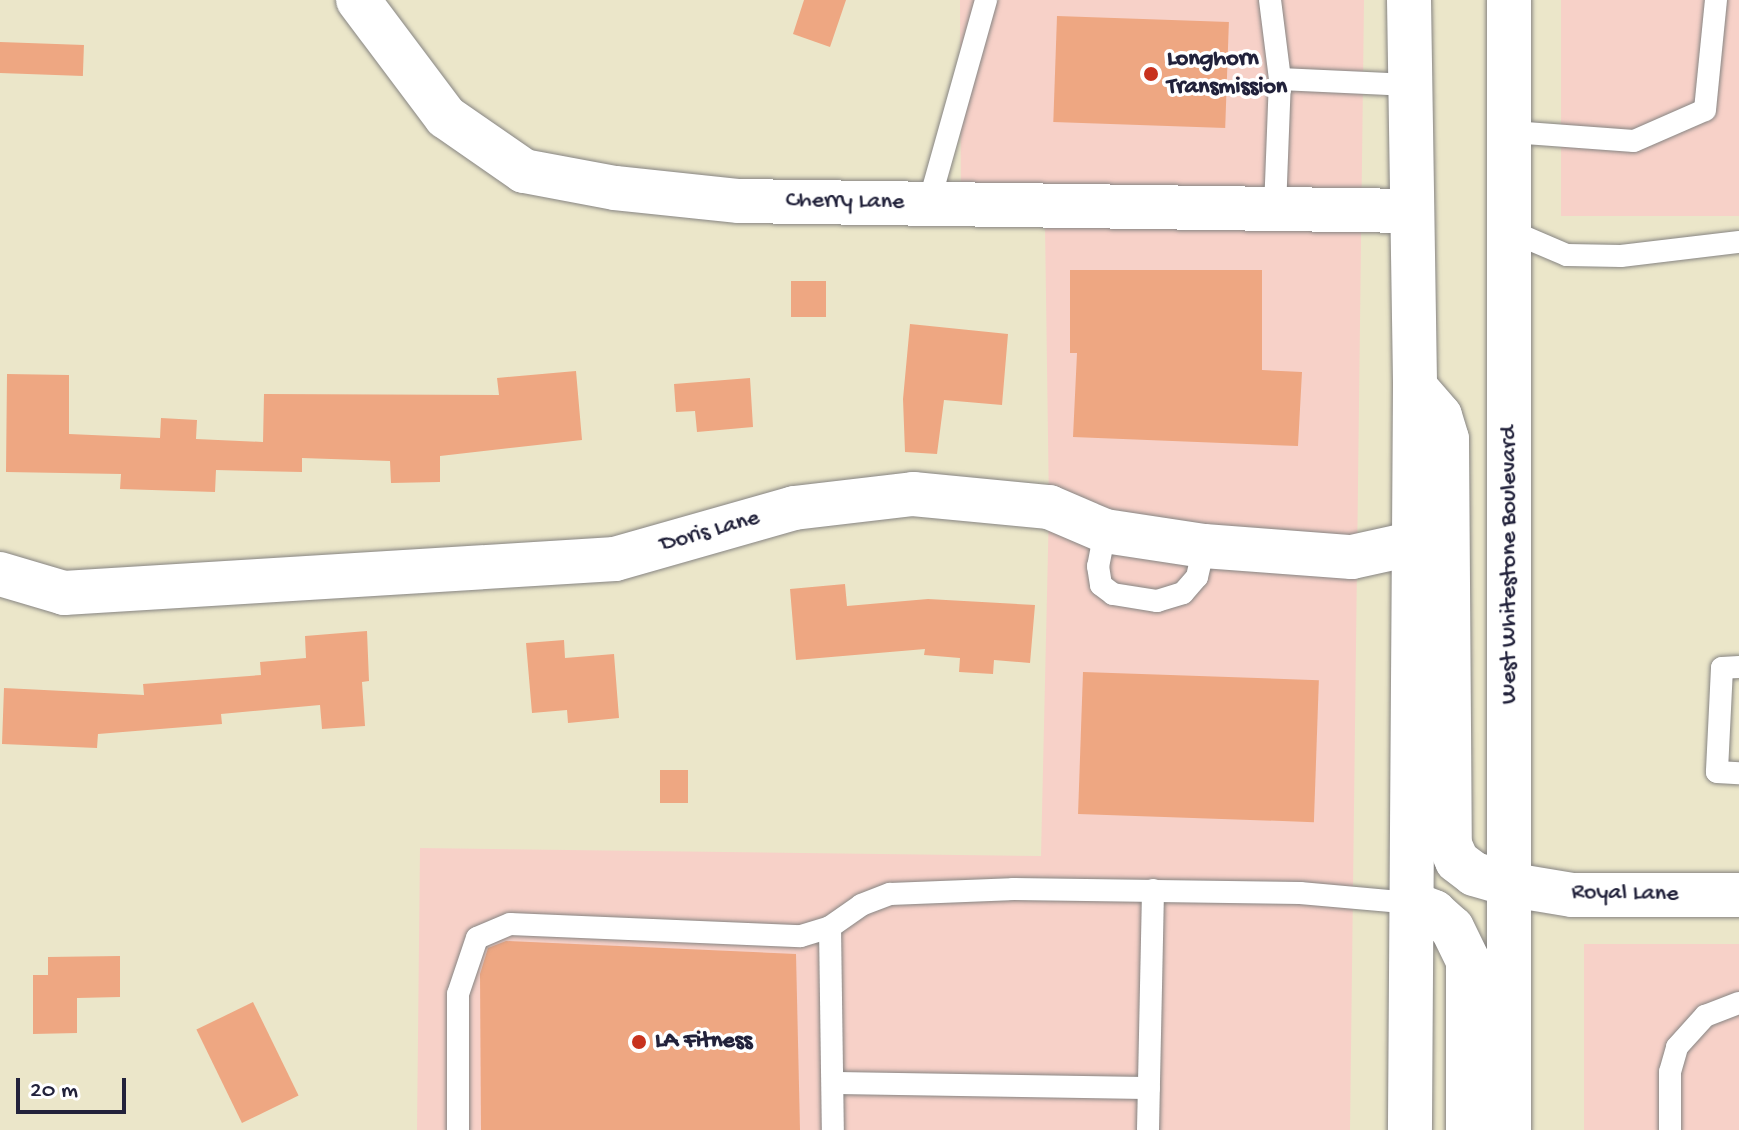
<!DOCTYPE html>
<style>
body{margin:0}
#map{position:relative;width:1739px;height:1130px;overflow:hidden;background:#ebe6c9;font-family:"Gochi Hand",sans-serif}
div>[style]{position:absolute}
.built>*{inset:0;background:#f7d1c8;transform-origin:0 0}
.building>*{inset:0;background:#eea782;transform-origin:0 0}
.roads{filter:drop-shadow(0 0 2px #868482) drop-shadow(0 0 2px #868482)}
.service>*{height:22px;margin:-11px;padding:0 11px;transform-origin:11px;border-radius:11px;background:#fff}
.minor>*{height:44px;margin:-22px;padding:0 22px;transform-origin:22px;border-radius:22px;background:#fff}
.secondary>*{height:44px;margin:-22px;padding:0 22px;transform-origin:22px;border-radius:22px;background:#fff}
.dots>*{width:22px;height:22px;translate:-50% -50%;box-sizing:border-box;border:4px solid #fff;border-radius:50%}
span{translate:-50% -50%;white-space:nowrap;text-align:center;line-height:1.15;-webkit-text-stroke:7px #fff;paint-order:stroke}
.poi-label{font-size:24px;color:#22223b;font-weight:700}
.left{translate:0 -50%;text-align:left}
.street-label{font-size:24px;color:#22223b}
.scale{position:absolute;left:16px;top:1078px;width:110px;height:36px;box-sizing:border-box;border:4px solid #22223b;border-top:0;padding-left:10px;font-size:24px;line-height:28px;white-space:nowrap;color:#22223b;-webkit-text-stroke:6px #fff;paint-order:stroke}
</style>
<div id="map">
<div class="built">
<i style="clip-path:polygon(960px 0,1364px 0,1350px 1130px,417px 1130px,420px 848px,1041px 856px,1049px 507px,1045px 225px,961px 223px)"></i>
<i style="left:1561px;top:0;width:178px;height:216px"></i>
<i style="left:1739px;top:944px;width:186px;height:155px;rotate:90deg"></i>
</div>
<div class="building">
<i style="clip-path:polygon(804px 0,846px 0,830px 47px,793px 34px)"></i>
<i style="left:1057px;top:16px;width:172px;height:106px;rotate:2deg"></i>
<i style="left:0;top:42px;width:84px;height:31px;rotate:2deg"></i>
<i style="clip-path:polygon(1070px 270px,1262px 270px,1262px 370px,1302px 372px,1298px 446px,1073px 437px,1077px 353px,1070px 353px)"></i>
<i style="left:791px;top:281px;width:35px;height:36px"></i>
<i style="clip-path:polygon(910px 324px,1008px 334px,1002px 405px,944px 400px,937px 454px,905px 452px,903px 399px)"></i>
<i style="clip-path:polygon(576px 371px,582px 440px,440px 456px,440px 482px,391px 483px,390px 461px,302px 458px,302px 472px,216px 470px,215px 492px,120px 489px,121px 474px,6px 472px,7px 374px,69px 375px,69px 434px,160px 438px,161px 418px,197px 420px,196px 439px,263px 442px,264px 394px,499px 395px,497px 378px)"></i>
<i style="clip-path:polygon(750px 378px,753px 427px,697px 432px,695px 411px,676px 412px,674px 384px)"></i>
<i style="clip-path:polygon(845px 584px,847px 606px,928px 599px,1035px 605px,1030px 663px,994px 660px,993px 674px,959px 672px,960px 658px,924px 655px,925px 649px,796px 660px,790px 589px)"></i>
<i style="clip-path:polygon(367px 631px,369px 681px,362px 682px,365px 726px,322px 729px,320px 705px,221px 714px,222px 724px,98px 734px,97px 748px,2px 744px,4px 688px,144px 695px,143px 684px,261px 675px,260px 662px,306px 658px,305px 636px)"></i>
<i style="clip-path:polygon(564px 640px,565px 658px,614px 654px,619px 718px,568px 723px,567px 710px,532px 713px,526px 643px)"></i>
<i style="left:1083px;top:672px;width:236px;height:142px;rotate:2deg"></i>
<i style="left:660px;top:770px;width:28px;height:33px"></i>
<i style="clip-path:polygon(506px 941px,796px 954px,800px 1130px,481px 1130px,480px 974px,488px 948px)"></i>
<i style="clip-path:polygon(120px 956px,120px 997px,77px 998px,77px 1033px,33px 1034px,33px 975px,48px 975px,48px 957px)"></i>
<i style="left:253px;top:1002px;width:104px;height:63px;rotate:64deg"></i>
</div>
<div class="roads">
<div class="service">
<i style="left:1270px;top:0;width:80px;rotate:82.8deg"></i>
<i style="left:1280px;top:79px;width:130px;rotate:92.2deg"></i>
<i style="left:1280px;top:79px;width:130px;rotate:2.6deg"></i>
<i style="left:1512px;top:132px;width:122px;rotate:4.2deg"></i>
<i style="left:1634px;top:141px;width:77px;rotate:-23.6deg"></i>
<i style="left:1705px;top:110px;width:111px;rotate:-84.3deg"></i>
<i style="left:929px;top:203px;width:211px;rotate:-74.3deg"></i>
<i style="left:1508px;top:230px;width:64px;rotate:23deg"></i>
<i style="left:1567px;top:255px;width:54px;rotate:1.1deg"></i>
<i style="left:1621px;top:256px;width:119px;rotate:-6.8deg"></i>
<i style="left:1105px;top:531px;width:36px;rotate:101deg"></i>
<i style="left:1098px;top:566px;width:19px;rotate:81deg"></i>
<i style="left:1101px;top:585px;width:15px;rotate:37deg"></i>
<i style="left:1113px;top:594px;width:45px;rotate:9deg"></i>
<i style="left:1157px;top:601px;width:27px;rotate:-17deg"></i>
<i style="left:1183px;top:593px;width:21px;rotate:-49deg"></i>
<i style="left:1197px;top:577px;width:32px;rotate:-77deg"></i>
<i style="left:1739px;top:667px;width:17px;rotate:177deg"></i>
<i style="left:1722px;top:668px;width:104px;rotate:92.8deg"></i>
<i style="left:1717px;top:772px;width:22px;rotate:3deg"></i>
<i style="left:830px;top:927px;width:203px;rotate:89.2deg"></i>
<i style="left:833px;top:1083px;width:316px;rotate:0.9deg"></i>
<i style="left:458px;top:1130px;width:136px;rotate:-90deg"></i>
<i style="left:458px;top:994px;width:59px;rotate:-71.3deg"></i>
<i style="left:477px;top:938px;width:36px;rotate:-23deg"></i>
<i style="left:510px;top:924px;width:291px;rotate:2.4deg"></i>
<i style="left:801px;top:936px;width:30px;rotate:-17deg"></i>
<i style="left:830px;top:927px;width:38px;rotate:-35deg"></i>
<i style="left:861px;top:905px;width:31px;rotate:-21deg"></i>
<i style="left:890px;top:894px;width:124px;rotate:-2.3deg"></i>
<i style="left:1014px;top:889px;width:286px;rotate:0.8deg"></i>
<i style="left:1300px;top:893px;width:111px;rotate:5.1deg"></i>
<i style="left:1148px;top:1130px;width:240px;rotate:-88.8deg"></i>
<i style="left:1670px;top:1130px;width:58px;rotate:-90deg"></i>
<i style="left:1670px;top:1072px;width:26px;rotate:-74deg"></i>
<i style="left:1677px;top:1047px;width:42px;rotate:-47.9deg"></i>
<i style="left:1705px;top:1016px;width:36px;rotate:-21deg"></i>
</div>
<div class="minor">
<i style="left:358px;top:0;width:146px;rotate:53.1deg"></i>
<i style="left:446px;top:117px;width:95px;rotate:34.7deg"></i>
<i style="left:524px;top:171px;width:93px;rotate:10.6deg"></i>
<i style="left:615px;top:188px;width:125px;rotate:6deg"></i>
<i style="left:739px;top:201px;width:671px;rotate:0.85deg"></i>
<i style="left:0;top:574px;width:67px;rotate:16.5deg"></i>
<i style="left:64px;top:593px;width:552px;rotate:-3.53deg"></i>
<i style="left:615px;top:559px;width:186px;rotate:-15.9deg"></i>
<i style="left:794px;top:508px;width:120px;rotate:-6.7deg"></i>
<i style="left:913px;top:494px;width:137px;rotate:5.5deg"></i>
<i style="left:1049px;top:507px;width:61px;rotate:23.2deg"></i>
<i style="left:1105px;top:531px;width:100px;rotate:8.6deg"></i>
<i style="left:1204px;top:546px;width:148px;rotate:4.3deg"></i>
<i style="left:1352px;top:557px;width:65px;rotate:-12.5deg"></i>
<i style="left:1512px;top:885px;width:61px;rotate:9.5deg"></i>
<i style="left:1572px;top:895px;width:167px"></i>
</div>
<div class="secondary">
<i style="left:1409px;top:0;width:387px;rotate:89.1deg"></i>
<i style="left:1415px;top:387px;width:743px;rotate:90.39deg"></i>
<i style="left:1509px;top:0;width:1130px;rotate:90deg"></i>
<i style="left:1415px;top:387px;width:38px;rotate:49deg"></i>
<i style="left:1440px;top:416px;width:24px;rotate:73deg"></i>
<i style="left:1447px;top:439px;width:406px;rotate:89.6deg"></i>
<i style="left:1450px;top:845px;width:17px;rotate:66deg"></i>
<i style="left:1457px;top:861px;width:21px;rotate:37deg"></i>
<i style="left:1474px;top:874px;width:40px;rotate:16deg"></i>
<i style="left:1411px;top:903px;width:25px;rotate:21deg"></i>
<i style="left:1434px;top:912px;width:24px;rotate:42deg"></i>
<i style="left:1452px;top:928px;width:37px;rotate:64deg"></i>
<i style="left:1468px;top:961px;width:169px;rotate:90deg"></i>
</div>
</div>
<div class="dots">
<i style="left:1151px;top:74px;background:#c8321e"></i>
<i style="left:639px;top:1042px;background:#c8321e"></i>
</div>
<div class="poi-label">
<span class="left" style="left:1167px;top:74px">Longhorn<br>Transmission</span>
<span class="left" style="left:655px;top:1042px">LA Fitness</span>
</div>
<div class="street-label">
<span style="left:845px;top:202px;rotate:1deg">Cherry Lane</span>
<span style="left:710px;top:532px;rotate:-16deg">Doris Lane</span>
<span style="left:1510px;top:565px;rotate:-90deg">West Whitestone Boulevard</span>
<span style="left:1625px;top:894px;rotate:1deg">Royal Lane</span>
</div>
<div class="scale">20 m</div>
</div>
